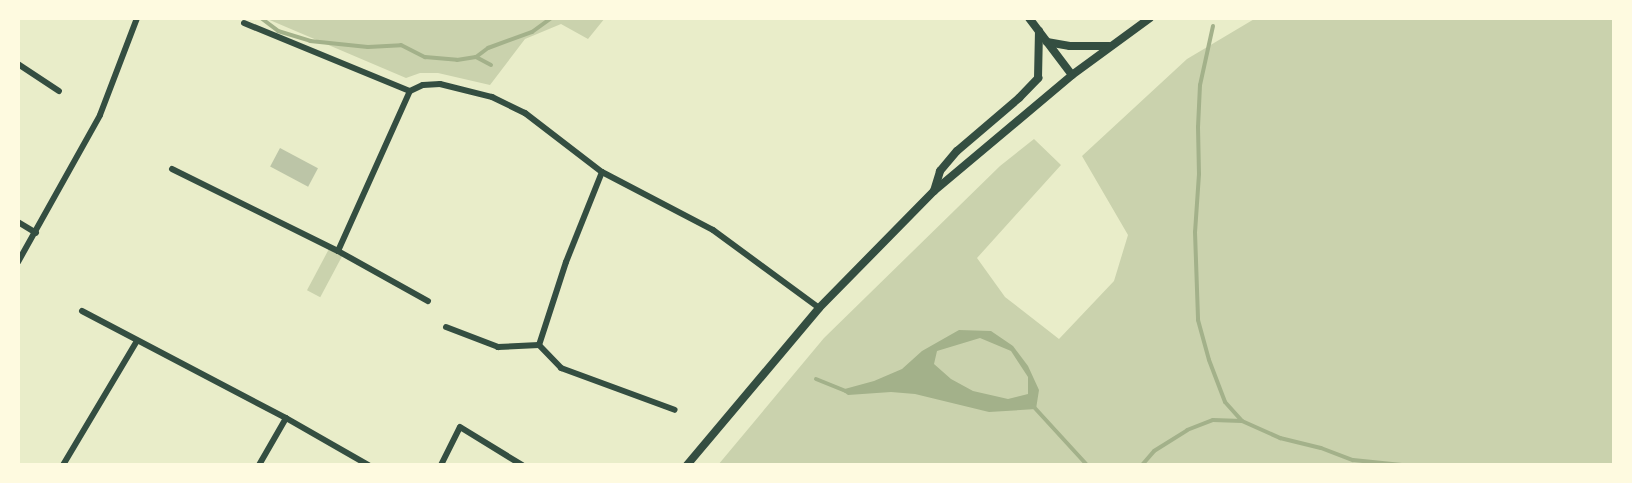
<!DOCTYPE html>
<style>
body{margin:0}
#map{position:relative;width:1632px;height:483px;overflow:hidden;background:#e9edc9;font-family:Manrope,sans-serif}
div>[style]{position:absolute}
.green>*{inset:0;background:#cad2ad;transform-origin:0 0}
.water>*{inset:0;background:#a3b18a}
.stream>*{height:4px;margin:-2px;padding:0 2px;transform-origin:2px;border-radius:2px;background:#a3b18a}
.building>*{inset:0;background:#bcc5a7;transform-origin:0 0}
.minor>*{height:6px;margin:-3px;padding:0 3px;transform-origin:3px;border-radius:3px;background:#344e41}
.tertiary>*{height:8px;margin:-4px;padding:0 4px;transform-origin:4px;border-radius:4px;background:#344e41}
.secondary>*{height:8px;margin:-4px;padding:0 4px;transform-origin:4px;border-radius:4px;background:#344e41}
span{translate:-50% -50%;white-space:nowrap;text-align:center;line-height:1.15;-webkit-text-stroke:4.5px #fefae0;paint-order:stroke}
.frame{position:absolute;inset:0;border:20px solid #fefae0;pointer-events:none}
</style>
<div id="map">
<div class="green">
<i style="clip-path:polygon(265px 18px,605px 18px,588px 39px,561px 24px,525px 39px,490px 85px,438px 73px,420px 73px,406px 78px)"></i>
<i style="clip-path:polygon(1256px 18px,1614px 18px,1614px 465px,718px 465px,824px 338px,1000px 166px,1034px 139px,1061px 165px,977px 258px,1005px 297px,1059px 339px,1114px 281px,1128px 235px,1082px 156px,1187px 59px)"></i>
<i style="left:330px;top:247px;width:15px;height:49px;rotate:28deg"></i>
</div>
<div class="water">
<i style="clip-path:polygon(evenodd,959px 330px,991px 331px,1013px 346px,1028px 366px,1039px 390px,1036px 409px,989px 412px,915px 394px,891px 392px,848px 395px,841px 390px,874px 381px,902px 369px,922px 351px,959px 330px,980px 338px,1011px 351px,1028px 377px,1028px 394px,1008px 399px,973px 391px,951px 379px,934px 364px,937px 351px,980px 338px)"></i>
</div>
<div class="stream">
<i style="left:261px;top:18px;width:21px;rotate:37deg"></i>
<i style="left:278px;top:31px;width:34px;rotate:17deg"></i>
<i style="left:310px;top:41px;width:58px;rotate:5.9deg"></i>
<i style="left:368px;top:47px;width:33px;rotate:-3deg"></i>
<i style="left:401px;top:45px;width:27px;rotate:27deg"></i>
<i style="left:425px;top:57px;width:32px;rotate:5deg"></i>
<i style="left:457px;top:60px;width:19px;rotate:-9deg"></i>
<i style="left:476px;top:57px;width:17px;rotate:28deg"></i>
<i style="left:1213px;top:26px;width:60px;rotate:102.4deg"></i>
<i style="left:1200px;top:85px;width:42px;rotate:92.7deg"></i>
<i style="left:1198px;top:127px;width:47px;rotate:88.8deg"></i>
<i style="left:1199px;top:174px;width:58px;rotate:93.9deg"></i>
<i style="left:1195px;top:232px;width:88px;rotate:88deg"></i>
<i style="left:1198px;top:320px;width:41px;rotate:74.6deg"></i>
<i style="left:1209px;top:360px;width:45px;rotate:69.1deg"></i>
<i style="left:1225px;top:402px;width:25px;rotate:48deg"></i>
<i style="left:476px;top:57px;width:15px;rotate:-37deg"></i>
<i style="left:488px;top:48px;width:47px;rotate:-20deg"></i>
<i style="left:532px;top:32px;width:24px;rotate:-36deg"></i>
<i style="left:816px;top:379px;width:32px;rotate:22deg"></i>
<i style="left:1033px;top:406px;width:80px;rotate:47.5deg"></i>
<i style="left:1142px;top:465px;width:18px;rotate:-49deg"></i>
<i style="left:1154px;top:451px;width:39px;rotate:-32deg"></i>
<i style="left:1187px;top:430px;width:28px;rotate:-21deg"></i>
<i style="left:1213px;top:420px;width:29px;rotate:2deg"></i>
<i style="left:1242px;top:421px;width:42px;rotate:24.1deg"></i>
<i style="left:1280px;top:438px;width:42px;rotate:13.7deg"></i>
<i style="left:1321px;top:448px;width:34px;rotate:21deg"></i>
<i style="left:1353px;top:460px;width:49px;rotate:5.8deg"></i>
</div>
<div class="building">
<i style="left:280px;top:148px;width:43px;height:21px;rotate:28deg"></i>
</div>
<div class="minor">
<i style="left:244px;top:23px;width:179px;rotate:22.3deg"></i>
<i style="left:18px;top:64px;width:49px;rotate:33.4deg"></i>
<i style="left:172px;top:169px;width:185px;rotate:26.3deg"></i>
<i style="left:338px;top:251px;width:103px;rotate:29.1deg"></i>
<i style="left:602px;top:172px;width:97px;rotate:111.8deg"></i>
<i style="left:566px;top:262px;width:87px;rotate:108deg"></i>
<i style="left:539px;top:345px;width:32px;rotate:46deg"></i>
<i style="left:561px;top:368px;width:121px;rotate:20.2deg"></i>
<i style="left:18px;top:222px;width:21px;rotate:31deg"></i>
<i style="left:338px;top:251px;width:175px;rotate:-65.8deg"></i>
<i style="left:410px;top:91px;width:14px;rotate:-25deg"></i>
<i style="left:423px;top:85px;width:17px;rotate:-3deg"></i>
<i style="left:440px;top:84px;width:54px;rotate:14deg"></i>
<i style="left:492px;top:97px;width:37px;rotate:26deg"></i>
<i style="left:525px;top:113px;width:97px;rotate:37.5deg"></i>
<i style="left:602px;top:172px;width:125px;rotate:27.6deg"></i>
<i style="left:713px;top:230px;width:132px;rotate:36.3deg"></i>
<i style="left:18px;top:262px;width:168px;rotate:-60.8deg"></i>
<i style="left:100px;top:115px;width:104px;rotate:-69.1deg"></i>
<i style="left:82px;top:311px;width:230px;rotate:27.7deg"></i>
<i style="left:286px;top:418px;width:95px;rotate:29.8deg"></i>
<i style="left:446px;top:327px;width:56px;rotate:21deg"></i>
<i style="left:498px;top:347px;width:41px;rotate:-2.8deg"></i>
<i style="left:63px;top:465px;width:144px;rotate:-59.2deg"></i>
<i style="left:259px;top:465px;width:54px;rotate:-60.1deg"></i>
<i style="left:441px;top:465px;width:42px;rotate:-63.4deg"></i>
<i style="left:460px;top:427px;width:73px;rotate:31.5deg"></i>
</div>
<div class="tertiary">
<i style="left:1029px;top:18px;width:71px;rotate:53deg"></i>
</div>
<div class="secondary">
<i style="left:1047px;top:42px;width:23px;rotate:10deg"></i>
<i style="left:1070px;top:46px;width:39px"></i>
<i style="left:934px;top:191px;width:21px;rotate:-73deg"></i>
<i style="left:940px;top:171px;width:26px;rotate:-50deg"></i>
<i style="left:957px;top:151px;width:82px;rotate:-40.5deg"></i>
<i style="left:1019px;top:98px;width:28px;rotate:-46deg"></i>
<i style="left:1038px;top:78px;width:47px;rotate:-88.8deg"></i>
<i style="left:687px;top:465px;width:205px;rotate:-49.9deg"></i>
<i style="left:819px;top:308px;width:164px;rotate:-45.5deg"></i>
<i style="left:934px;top:191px;width:180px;rotate:-40deg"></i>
<i style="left:1072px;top:75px;width:97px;rotate:-36.2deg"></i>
</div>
<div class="frame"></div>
</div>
